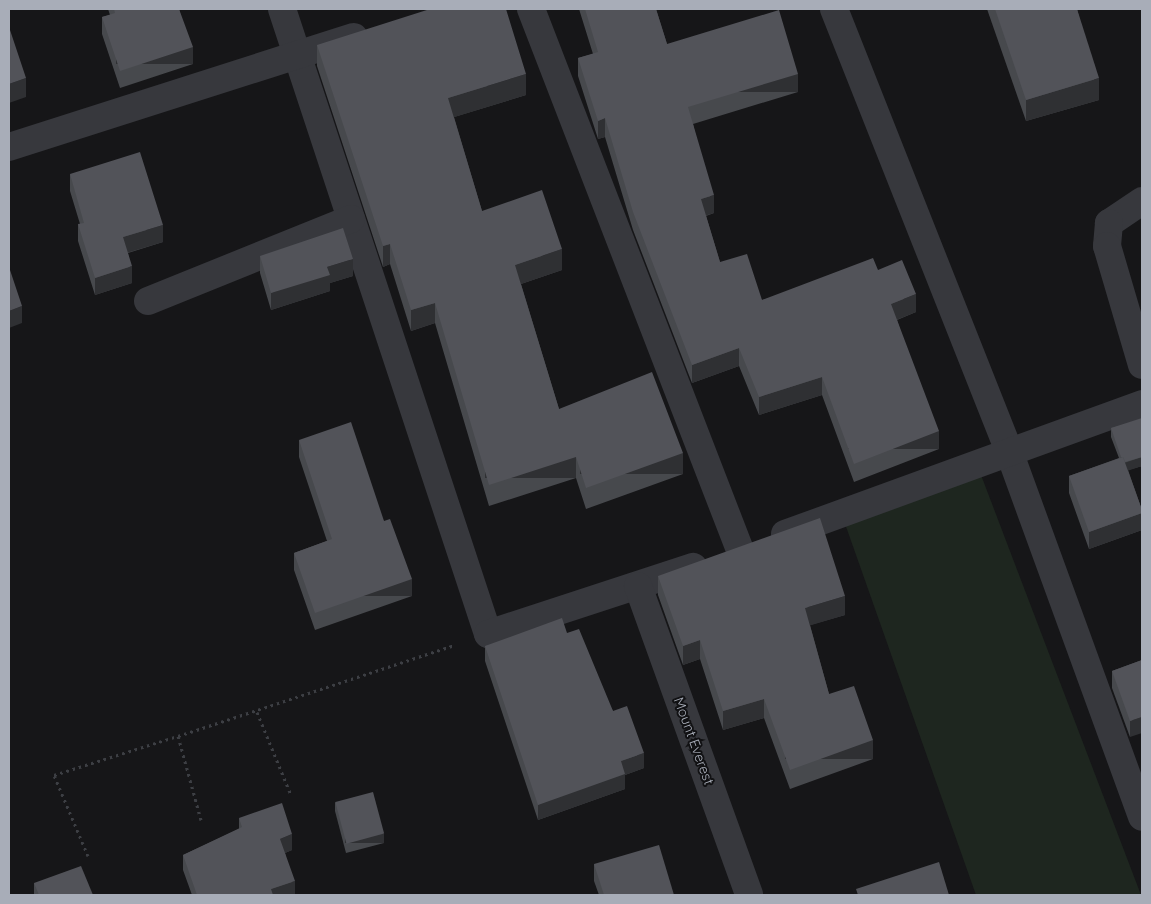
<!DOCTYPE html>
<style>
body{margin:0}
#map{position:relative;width:1151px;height:904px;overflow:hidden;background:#161618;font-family:Quicksand,sans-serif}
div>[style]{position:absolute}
.green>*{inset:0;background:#1e261f}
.path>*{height:3px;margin-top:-1.5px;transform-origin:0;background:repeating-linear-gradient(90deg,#3d3f44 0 2.5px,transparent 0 6.5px)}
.minor>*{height:28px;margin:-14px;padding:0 14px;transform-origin:14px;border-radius:14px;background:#37383d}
.wall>*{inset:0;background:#47494d}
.shaded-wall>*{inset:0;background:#2f3033;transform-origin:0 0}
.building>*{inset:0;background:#525359;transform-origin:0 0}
span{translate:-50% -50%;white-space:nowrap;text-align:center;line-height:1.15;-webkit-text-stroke:4px #111113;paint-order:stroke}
.street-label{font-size:14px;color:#a8adb8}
.frame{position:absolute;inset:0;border:10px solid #a8adb8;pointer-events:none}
</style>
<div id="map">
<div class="green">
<i style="clip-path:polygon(981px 475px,1141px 895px,976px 895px,843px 518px)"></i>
</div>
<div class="path">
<i style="left:257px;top:712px;width:90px;rotate:67.7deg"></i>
<i style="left:201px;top:820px;width:87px;rotate:-105.3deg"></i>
<i style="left:178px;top:736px;width:292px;rotate:-18.2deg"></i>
<i style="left:88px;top:856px;width:88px;rotate:-112.8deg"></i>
<i style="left:54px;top:775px;width:130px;rotate:-17.5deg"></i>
</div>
<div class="minor">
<i style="left:282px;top:9px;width:658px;rotate:71.76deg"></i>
<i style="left:488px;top:634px;width:216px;rotate:-18.1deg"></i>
<i style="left:531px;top:9px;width:580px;rotate:68.88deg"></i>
<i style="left:834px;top:9px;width:479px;rotate:68.4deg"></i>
<i style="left:1010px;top:454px;width:386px;rotate:70deg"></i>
<i style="left:9px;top:147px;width:362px;rotate:-17.7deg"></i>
<i style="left:1142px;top:201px;width:40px;rotate:146deg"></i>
<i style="left:1109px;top:223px;width:23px;rotate:95deg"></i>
<i style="left:1107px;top:246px;width:124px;rotate:73.6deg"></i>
<i style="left:148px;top:301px;width:219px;rotate:-22deg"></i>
<i style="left:785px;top:534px;width:380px;rotate:-20deg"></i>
<i style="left:638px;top:586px;width:328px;rotate:70.2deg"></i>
</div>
<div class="wall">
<i style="clip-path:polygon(108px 9px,179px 9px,193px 64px,120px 88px,102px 34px,102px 17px,110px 15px)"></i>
<i style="clip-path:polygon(579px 9px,656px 9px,667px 44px,798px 92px,693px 124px,714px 213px,706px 216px,720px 262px,762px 300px,878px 270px,916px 312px,897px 320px,939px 449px,854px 482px,822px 395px,759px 415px,739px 366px,692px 383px,633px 230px,605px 137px,598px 139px,578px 76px,578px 58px,593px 54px)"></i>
<i style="clip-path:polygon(987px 9px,1077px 9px,1099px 100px,1026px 121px)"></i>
<i style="clip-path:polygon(317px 45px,526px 95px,454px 117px,482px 211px,562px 270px,521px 284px,559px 409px,683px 474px,586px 509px,576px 478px,489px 506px,435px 323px,411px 331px,390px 264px,383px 267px,317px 66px)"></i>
<i style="clip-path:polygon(70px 174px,163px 242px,128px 253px,132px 283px,95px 295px,78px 241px,78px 224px,80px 224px,70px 191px)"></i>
<i style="clip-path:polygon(260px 256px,353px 276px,330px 283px,330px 291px,271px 310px,260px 273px)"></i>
<i style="clip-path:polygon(1142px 420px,1142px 466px,1128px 470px,1142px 510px,1142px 530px,1089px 549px,1069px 493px,1069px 476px,1119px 458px,1111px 437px,1111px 428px)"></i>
<i style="clip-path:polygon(299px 440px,384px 521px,412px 596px,315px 630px,294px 570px,294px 553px,327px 541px,299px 457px)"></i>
<i style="clip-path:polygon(658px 576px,845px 615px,810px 625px,829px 694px,873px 759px,790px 789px,764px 718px,723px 730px,700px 659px,683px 665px,658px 595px)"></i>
<i style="clip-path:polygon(567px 633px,613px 711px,644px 768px,625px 775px,625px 789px,538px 820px,485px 661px,485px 646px)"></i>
<i style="clip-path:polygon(1142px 660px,1130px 737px,1112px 688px,1112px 671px)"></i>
<i style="clip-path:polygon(335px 802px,384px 843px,346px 853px,335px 811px)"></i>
<i style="clip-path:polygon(239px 818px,292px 850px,285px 853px,295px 895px,192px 895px,183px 870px,183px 855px,239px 829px)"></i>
<i style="clip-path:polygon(594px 864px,674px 895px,599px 895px,594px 881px)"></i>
<i style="clip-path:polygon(34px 883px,93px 895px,34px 895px)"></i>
</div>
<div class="shaded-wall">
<i style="left:193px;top:47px;width:17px;height:77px;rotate:90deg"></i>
<i style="clip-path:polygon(526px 74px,526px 95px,448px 119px,448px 98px)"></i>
<i style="left:798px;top:74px;width:18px;height:115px;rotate:90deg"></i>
<i style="clip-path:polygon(26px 78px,26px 97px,9px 103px,9px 84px)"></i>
<i style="clip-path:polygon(1099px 78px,1099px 100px,1026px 121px,1026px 100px)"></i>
<i style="clip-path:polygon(605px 118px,605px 137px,598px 139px,598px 121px)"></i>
<i style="clip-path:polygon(714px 195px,714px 213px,701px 217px,701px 199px)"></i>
<i style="clip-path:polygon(163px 225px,163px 242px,123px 254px,123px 237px)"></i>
<i style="clip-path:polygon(390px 244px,390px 264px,383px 267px,383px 246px)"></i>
<i style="clip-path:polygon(562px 249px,562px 270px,515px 286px,515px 265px)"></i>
<i style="clip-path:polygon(353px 259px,353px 276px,330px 283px,330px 291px,271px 310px,271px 293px,327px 267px)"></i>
<i style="clip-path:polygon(132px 266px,132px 283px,95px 295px,95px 278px)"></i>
<i style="clip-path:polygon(916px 294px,916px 312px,891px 322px,891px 304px)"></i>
<i style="clip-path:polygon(435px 303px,435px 323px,411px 331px,411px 310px)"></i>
<i style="clip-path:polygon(22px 306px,22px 323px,9px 328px,9px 311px)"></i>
<i style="clip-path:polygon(739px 348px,739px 366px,692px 383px,692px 365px)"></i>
<i style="clip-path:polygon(822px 377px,822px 395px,759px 415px,759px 397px)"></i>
<i style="left:939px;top:431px;width:18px;height:91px;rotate:90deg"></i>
<i style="left:683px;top:453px;width:21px;height:103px;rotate:90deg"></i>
<i style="left:576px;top:457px;width:21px;height:91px;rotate:90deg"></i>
<i style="clip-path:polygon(1142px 457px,1142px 466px,1124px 472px,1124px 463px)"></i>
<i style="clip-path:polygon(1142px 513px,1142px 530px,1089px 549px,1089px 532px)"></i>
<i style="left:412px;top:579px;width:17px;height:103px;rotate:90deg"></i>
<i style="clip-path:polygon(845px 596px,845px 615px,805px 627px,805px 608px)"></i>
<i style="clip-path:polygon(700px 640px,700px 659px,683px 665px,683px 646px)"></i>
<i style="clip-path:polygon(764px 699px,764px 718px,723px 730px,723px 711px)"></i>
<i style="clip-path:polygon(1142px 717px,1142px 733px,1130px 737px,1130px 721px)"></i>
<i style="left:873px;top:740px;width:19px;height:88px;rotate:90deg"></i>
<i style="clip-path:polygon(644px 753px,644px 768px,625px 775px,625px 789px,538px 820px,538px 805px,621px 761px)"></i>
<i style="clip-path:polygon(292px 834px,292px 850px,280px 855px,280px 839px)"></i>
<i style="left:384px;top:834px;width:9px;height:39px;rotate:90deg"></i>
<i style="clip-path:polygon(295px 881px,295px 895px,271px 895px,271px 889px)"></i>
</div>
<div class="building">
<i style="clip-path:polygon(114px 9px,179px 9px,193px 47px,120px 71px,102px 17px,115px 13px)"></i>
<i style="clip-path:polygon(430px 9px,506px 9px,526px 74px,448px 98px,482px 211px,542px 190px,562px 249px,515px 265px,559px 409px,652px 372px,683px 453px,586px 488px,576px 457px,489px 485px,435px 303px,411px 310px,390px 244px,383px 246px,317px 45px)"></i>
<i style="clip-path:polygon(585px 9px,656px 9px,667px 44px,779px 10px,798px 74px,688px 107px,714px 195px,701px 199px,720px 262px,747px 254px,762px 300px,873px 258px,878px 270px,902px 260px,916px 294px,891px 304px,939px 431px,854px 464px,822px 377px,759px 397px,739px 348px,692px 365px,633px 212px,605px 118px,598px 121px,578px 58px,598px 52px)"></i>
<i style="clip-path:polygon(995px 9px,1077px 9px,1099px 78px,1026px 100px)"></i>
<i style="clip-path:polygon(9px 27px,26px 78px,9px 84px)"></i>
<i style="clip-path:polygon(140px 152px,163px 225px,123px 237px,132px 266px,95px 278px,78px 224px,84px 223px,70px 174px)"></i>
<i style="clip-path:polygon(343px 228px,353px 259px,327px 267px,330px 275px,271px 293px,260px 256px)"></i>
<i style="clip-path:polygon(9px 267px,22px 306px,9px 311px)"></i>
<i style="clip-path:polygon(1142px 418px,1142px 457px,1125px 462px,1123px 457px,1121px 457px,1111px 428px)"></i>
<i style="clip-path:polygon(351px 422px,384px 521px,390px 519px,412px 579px,315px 613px,294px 553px,332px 539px,299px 440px)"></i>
<i style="clip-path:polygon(1123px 457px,1142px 510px,1142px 513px,1089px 532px,1069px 476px)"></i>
<i style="clip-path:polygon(820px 518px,845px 596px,805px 608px,829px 694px,854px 686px,873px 740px,790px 770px,764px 699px,723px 711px,700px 640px,683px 646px,658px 576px)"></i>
<i style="clip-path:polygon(562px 618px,567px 633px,579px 629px,613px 711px,627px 706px,644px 753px,621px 761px,625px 774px,538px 805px,485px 646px)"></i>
<i style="clip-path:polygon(1142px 660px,1142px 717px,1130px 721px,1112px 671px)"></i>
<i style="left:373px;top:792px;width:43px;height:39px;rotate:75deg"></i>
<i style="clip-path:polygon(282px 803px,292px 834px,280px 839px,295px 881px,271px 889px,273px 895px,197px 895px,183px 855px,242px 827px,239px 818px)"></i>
<i style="clip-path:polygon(659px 845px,674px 895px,604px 895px,594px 864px)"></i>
<i style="clip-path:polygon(939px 862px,949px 895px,858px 895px,856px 889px)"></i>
<i style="clip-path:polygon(81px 866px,93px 895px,39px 895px,34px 883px)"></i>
</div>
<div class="street-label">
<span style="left:694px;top:741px;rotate:70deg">Mount Everest</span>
</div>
<div class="frame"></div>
</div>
